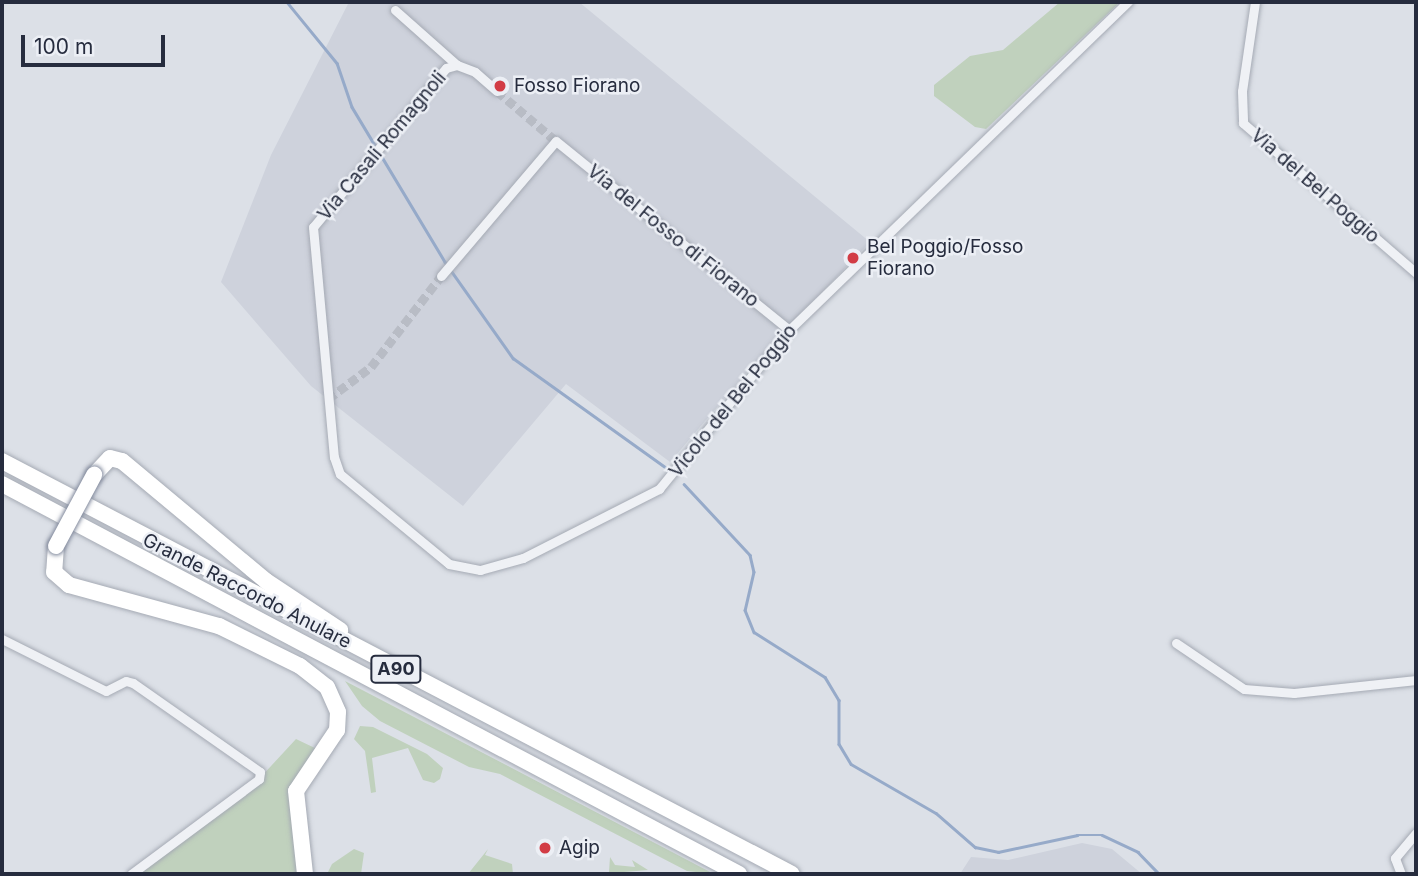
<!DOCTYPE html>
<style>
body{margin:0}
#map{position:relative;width:1418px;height:876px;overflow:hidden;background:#dce0e7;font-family:Inter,sans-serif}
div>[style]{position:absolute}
.built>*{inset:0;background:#ced2dc}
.green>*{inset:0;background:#c0d1bd}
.stream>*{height:2.5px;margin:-1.25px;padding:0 1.25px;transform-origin:1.25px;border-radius:1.25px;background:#96aac9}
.minor-tunnel>*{height:9px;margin-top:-4.5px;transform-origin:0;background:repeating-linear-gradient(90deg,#b8bcc5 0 9px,transparent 0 13.5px)}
.roads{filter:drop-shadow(0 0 2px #a5aab4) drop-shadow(0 0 2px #a5aab4)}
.minor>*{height:9px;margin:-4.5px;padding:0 4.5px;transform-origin:4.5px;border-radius:4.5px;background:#eff1f5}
.motorway>*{height:16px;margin:-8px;padding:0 8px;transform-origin:8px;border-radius:8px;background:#fff}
.bridges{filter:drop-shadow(0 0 2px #838b9e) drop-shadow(0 0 2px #838b9e)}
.motorway-bridge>*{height:16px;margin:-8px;padding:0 8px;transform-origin:8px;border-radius:8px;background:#fff}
.dots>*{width:19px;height:19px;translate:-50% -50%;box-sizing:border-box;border:4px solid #eceff5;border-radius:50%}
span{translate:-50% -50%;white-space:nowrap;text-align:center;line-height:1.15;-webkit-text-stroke:5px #eceff5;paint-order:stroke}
.shield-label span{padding:2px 5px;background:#eceff5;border:2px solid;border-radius:5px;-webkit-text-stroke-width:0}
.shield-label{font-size:18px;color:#262c3e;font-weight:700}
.poi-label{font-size:19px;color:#262c3e}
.left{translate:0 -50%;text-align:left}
.street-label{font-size:19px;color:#262c3e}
.frame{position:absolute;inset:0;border:4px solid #262c3e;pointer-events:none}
.scale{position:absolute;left:21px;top:35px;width:144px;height:32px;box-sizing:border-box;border:4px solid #262c3e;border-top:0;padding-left:9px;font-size:21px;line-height:24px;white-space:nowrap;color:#262c3e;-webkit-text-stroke:5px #eceff5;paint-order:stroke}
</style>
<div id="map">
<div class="built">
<i style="clip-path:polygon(349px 2px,579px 2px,870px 242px,765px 351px,670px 462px,566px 384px,463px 506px,311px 386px,221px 282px,271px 155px)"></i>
<i style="clip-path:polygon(1082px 843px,1112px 849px,1142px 874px,960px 874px,971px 857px,1008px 860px)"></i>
</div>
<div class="green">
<i style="clip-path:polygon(1060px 2px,1120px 2px,986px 129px,975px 127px,934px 96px,934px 85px,970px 56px,1003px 50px)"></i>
<i style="clip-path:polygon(345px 681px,508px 766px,714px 874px,687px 871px,500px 774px,469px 767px,380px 721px,362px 706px)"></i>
<i style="clip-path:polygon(360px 726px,373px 727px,427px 754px,443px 768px,440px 779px,434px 783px,423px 780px,408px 748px,372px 758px,376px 792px,371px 793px,365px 751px,354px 739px)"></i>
<i style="clip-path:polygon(296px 739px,319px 750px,302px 776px,305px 874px,131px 874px,259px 779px)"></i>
<i style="clip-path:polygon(354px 849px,364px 853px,361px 874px,327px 874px,332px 864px)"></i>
<i style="clip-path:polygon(488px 849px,485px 855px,512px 864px,513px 874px,468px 874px)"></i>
<i style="clip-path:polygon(610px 857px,615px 865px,635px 867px,632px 860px,648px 870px,600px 874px,609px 872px)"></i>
</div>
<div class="stream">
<i style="left:287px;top:2px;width:79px;rotate:50.7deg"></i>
<i style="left:337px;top:63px;width:46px;rotate:71.2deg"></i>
<i style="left:352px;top:107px;width:181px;rotate:59deg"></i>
<i style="left:445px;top:262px;width:118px;rotate:54.7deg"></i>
<i style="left:513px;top:358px;width:191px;rotate:35.6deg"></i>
<i style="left:684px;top:484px;width:97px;rotate:47.1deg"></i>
<i style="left:750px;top:555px;width:17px;rotate:77deg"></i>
<i style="left:754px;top:572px;width:39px;rotate:103deg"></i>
<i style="left:745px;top:610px;width:24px;rotate:68deg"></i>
<i style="left:754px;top:632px;width:84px;rotate:32.4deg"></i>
<i style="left:825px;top:677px;width:27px;rotate:59deg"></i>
<i style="left:839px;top:700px;width:44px;rotate:90deg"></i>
<i style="left:839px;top:744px;width:23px;rotate:59deg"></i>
<i style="left:851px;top:764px;width:98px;rotate:30deg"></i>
<i style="left:936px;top:813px;width:52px;rotate:41.1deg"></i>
<i style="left:975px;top:847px;width:24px;rotate:12deg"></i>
<i style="left:998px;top:852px;width:81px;rotate:-12.1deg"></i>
<i style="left:1077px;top:835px;width:25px"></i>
<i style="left:1102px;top:835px;width:40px;rotate:25deg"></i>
<i style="left:1138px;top:852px;width:30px;rotate:46deg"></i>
</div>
<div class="minor-tunnel">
<i style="left:497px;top:91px;width:77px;rotate:40.3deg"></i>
<i style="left:328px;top:399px;width:54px;rotate:-36.7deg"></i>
<i style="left:371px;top:367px;width:115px;rotate:-52.4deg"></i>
</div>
<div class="roads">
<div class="minor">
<i style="left:1255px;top:2px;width:90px;rotate:98.3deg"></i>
<i style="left:1242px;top:91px;width:32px;rotate:88deg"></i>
<i style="left:1243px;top:123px;width:229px;rotate:40.9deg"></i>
<i style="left:395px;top:10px;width:83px;rotate:41.6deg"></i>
<i style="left:457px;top:65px;width:19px;rotate:21deg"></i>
<i style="left:475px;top:72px;width:29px;rotate:41deg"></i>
<i style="left:457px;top:65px;width:11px;rotate:165deg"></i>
<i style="left:446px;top:68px;width:207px;rotate:129.9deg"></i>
<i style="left:313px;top:227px;width:231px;rotate:84.8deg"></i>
<i style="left:334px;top:457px;width:18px;rotate:71deg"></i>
<i style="left:340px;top:474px;width:141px;rotate:39.5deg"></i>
<i style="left:449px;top:564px;width:32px;rotate:11deg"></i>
<i style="left:480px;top:570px;width:45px;rotate:-15.6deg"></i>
<i style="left:523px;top:558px;width:153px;rotate:-26.9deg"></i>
<i style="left:659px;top:489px;width:205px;rotate:-50.7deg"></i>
<i style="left:789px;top:330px;width:472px;rotate:-44.1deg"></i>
<i style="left:441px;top:276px;width:177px;rotate:-49.6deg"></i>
<i style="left:556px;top:141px;width:300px;rotate:39deg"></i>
<i style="left:2px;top:639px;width:116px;rotate:26.6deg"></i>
<i style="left:106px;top:691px;width:22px;rotate:-27deg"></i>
<i style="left:126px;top:681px;width:7px;rotate:16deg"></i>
<i style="left:133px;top:683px;width:155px;rotate:35deg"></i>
<i style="left:260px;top:772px;width:7px;rotate:98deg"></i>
<i style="left:259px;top:779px;width:159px;rotate:143.4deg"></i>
<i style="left:1176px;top:643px;width:82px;rotate:34.1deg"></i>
<i style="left:1244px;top:689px;width:50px;rotate:4.6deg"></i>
<i style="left:1294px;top:693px;width:123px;rotate:-6.1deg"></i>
<i style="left:1401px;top:874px;width:17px;rotate:-111deg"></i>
<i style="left:1395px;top:858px;width:33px;rotate:-50deg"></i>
</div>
<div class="motorway">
<i style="left:2px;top:461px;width:891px;rotate:27.6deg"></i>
<i style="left:94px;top:475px;width:23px;rotate:-47deg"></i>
<i style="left:110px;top:458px;width:12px;rotate:14deg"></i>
<i style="left:122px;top:461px;width:187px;rotate:39.8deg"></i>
<i style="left:266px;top:581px;width:89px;rotate:33.5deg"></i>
<i style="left:2px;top:484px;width:834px;rotate:27.89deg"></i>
<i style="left:56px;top:546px;width:26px;rotate:94deg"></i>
<i style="left:54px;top:572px;width:20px;rotate:41deg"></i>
<i style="left:69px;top:585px;width:156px;rotate:15.3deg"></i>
<i style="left:219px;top:626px;width:90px;rotate:26.3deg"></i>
<i style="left:300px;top:666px;width:34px;rotate:38deg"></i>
<i style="left:327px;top:687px;width:27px;rotate:66deg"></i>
<i style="left:338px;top:712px;width:18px;rotate:93deg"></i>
<i style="left:337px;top:730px;width:73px;rotate:123.9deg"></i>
<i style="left:296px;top:791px;width:83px;rotate:83.8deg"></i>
</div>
</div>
<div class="bridges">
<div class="motorway-bridge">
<i style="left:56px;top:546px;width:81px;rotate:-61.8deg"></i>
</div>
</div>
<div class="dots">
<i style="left:500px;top:86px;background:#d23c45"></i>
<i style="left:853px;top:258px;background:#d23c45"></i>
<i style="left:545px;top:848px;background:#d23c45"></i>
</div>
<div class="shield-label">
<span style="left:396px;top:669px">A90</span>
</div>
<div class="poi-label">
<span class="left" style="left:514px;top:86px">Fosso Fiorano</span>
<span class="left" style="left:867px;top:258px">Bel Poggio/Fosso<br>Fiorano</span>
<span class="left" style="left:559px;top:848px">Agip</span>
</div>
<div class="street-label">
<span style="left:382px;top:146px;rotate:-50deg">Via Casali Romagnoli</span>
<span style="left:1315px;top:186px;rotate:41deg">Via del Bel Poggio</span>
<span style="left:673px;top:236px;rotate:39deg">Via del Fosso di Fiorano</span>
<span style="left:733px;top:401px;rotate:-51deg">Vicolo del Bel Poggio</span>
<span style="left:247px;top:591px;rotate:27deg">Grande Raccordo Anulare</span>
</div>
<div class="frame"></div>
<div class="scale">100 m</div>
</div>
